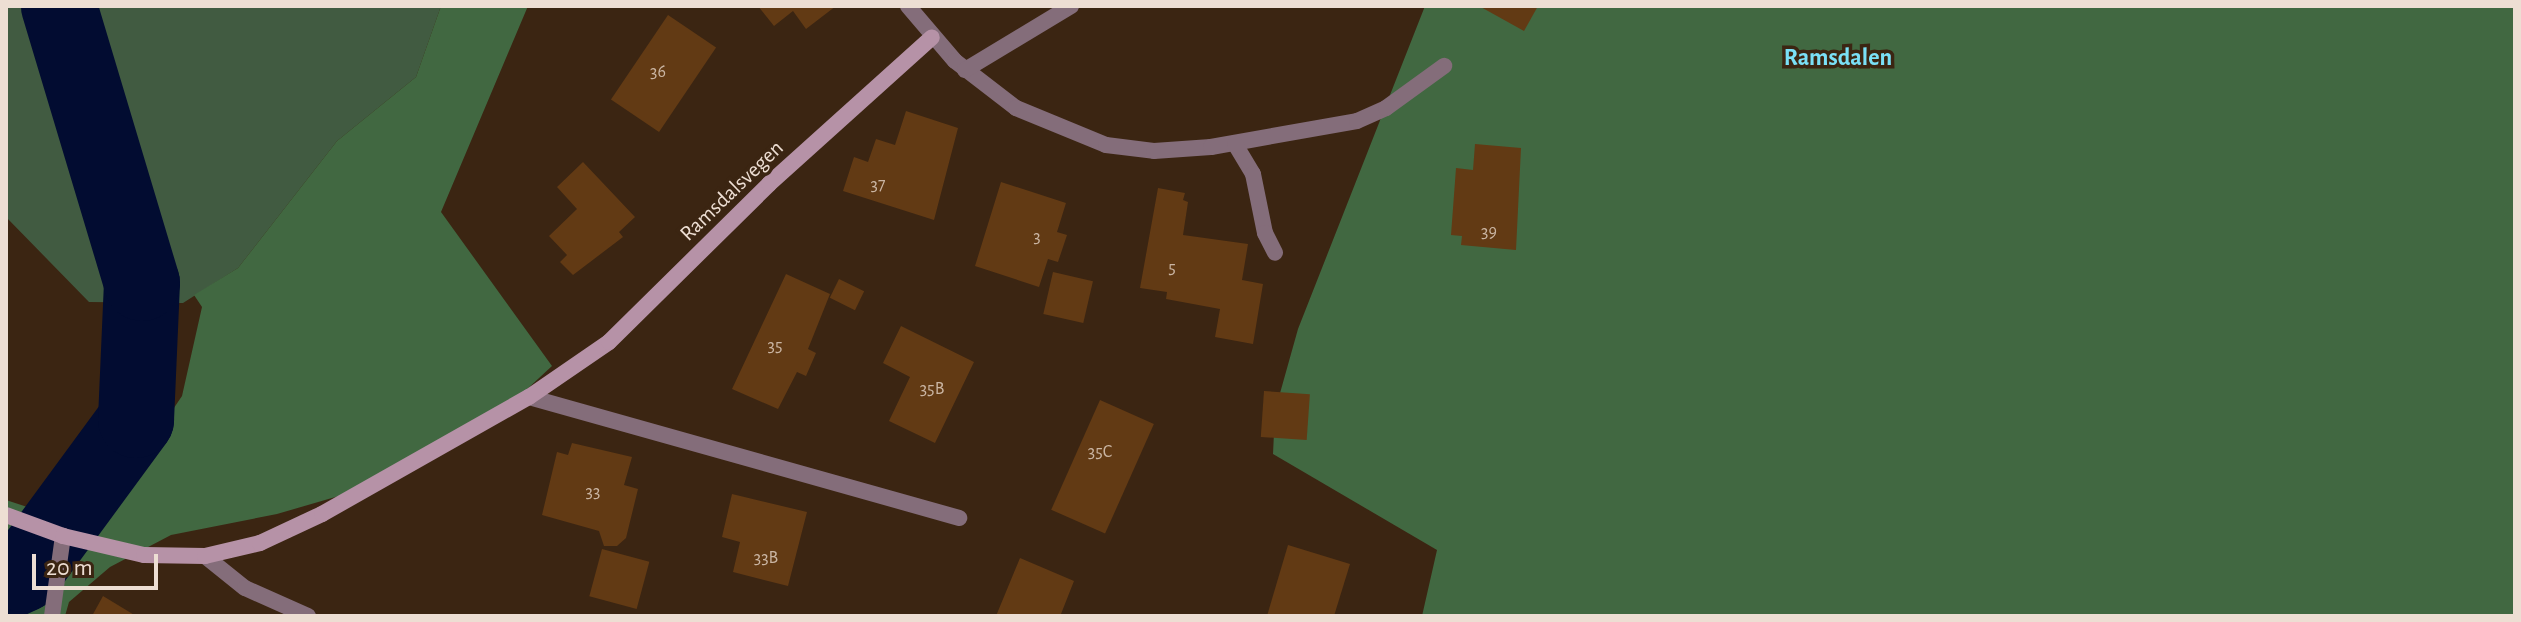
<!DOCTYPE html>
<style>
body{margin:0}
#map{position:relative;width:2521px;height:622px;overflow:hidden;background:#3b2512;font-family:"Alegreya Sans",sans-serif}
div>[style]{position:absolute}
.green>*{inset:0;background:#415b41}
.forest>*{inset:0;background:#416841}
.river>*{height:76px;margin:-38px;padding:0 38px;transform-origin:38px;border-radius:38px;background:#020c31}
.building>*{inset:0;background:#623a14;transform-origin:0 0}
.street>*{height:16px;margin:-8px;padding:0 8px;transform-origin:8px;border-radius:8px;background:#846d7a}
.secondary>*{height:16px;margin:-8px;padding:0 8px;transform-origin:8px;border-radius:8px;background:#b692a7}
span{translate:-50% -50%;white-space:nowrap;text-align:center;line-height:1.15;-webkit-text-stroke:7px #3b2512;paint-order:stroke}
.number-label{font-size:18px;color:#cab5a3}
.number-label span{-webkit-text-stroke-width:0}
.street-label{font-size:22px;color:#edded3}
.neighbourhood-label{font-size:24px;color:#7ae0f6;font-weight:700}
.frame{position:absolute;inset:0;border:8px solid #edded3;pointer-events:none}
.scale{position:absolute;left:32px;top:554px;width:126px;height:36px;box-sizing:border-box;border:4px solid #edded3;border-top:0;padding-left:10px;font-size:24px;line-height:28px;white-space:nowrap;color:#edded3;-webkit-text-stroke:6px #3b2512;paint-order:stroke}
</style>
<div id="map">
<div class="green">
<i style="clip-path:polygon(6px 6px,441px 6px,416px 77px,337px 141px,238px 268px,183px 303px,89px 302px,6px 217px)"></i>
</div>
<div class="forest">
<i style="clip-path:polygon(441px 6px,528px 6px,441px 212px,552px 366px,482px 431px,380px 484px,277px 514px,171px 535px,110px 567px,69px 602px,65px 616px,6px 616px,6px 500px,64px 519px,107px 507px,182px 396px,202px 307px,194px 295px,238px 268px,337px 141px,416px 77px)"></i>
<i style="clip-path:polygon(1425px 6px,2515px 6px,2515px 616px,1422px 616px,1437px 550px,1273px 454px,1275px 411px,1298px 329px)"></i>
</div>
<div class="river">
<i style="left:6px;top:582px;width:19px;rotate:-25deg"></i>
<i style="left:23px;top:574px;width:191px;rotate:-53.7deg"></i>
<i style="left:136px;top:420px;width:137px;rotate:-87.5deg"></i>
<i style="left:142px;top:283px;width:289px;rotate:-106.7deg"></i>
</div>
<div class="building">
<i style="clip-path:polygon(758px 6px,836px 6px,806px 29px,793px 11px,774px 26px)"></i>
<i style="clip-path:polygon(1479px 6px,1538px 6px,1524px 31px)"></i>
<i style="left:668px;top:15px;width:58px;height:102px;rotate:34deg"></i>
<i style="clip-path:polygon(906px 111px,958px 128px,934px 220px,843px 191px,854px 157px,868px 162px,876px 139px,895px 145px)"></i>
<i style="clip-path:polygon(1475px 144px,1521px 148px,1516px 250px,1461px 245px,1462px 236px,1451px 235px,1456px 168px,1473px 170px)"></i>
<i style="clip-path:polygon(583px 162px,635px 217px,619px 232px,623px 237px,573px 275px,560px 262px,567px 255px,549px 236px,577px 209px,557px 187px)"></i>
<i style="clip-path:polygon(1001px 182px,1066px 203px,1057px 232px,1067px 235px,1058px 262px,1048px 259px,1039px 287px,975px 266px)"></i>
<i style="clip-path:polygon(1158px 188px,1185px 193px,1183px 200px,1188px 202px,1183px 235px,1248px 244px,1242px 280px,1263px 284px,1253px 344px,1215px 337px,1220px 309px,1166px 299px,1167px 292px,1140px 288px)"></i>
<i style="left:1053px;top:272px;width:41px;height:43px;rotate:13deg"></i>
<i style="clip-path:polygon(786px 274px,830px 294px,808px 349px,816px 353px,806px 376px,797px 372px,778px 409px,732px 389px)"></i>
<i style="left:839px;top:279px;width:28px;height:21px;rotate:26deg"></i>
<i style="clip-path:polygon(901px 326px,974px 362px,935px 443px,889px 421px,910px 377px,883px 363px)"></i>
<i style="left:1264px;top:391px;width:46px;height:46px;rotate:4deg"></i>
<i style="left:1100px;top:400px;width:59px;height:120px;rotate:24deg"></i>
<i style="clip-path:polygon(572px 443px,632px 457px,624px 485px,638px 489px,626px 538px,617px 546px,604px 546px,599px 531px,542px 515px,557px 452px,568px 455px)"></i>
<i style="clip-path:polygon(732px 494px,807px 512px,788px 586px,733px 572px,740px 542px,722px 537px)"></i>
<i style="clip-path:polygon(1288px 545px,1350px 564px,1334px 616px,1267px 616px)"></i>
<i style="left:602px;top:549px;width:49px;height:49px;rotate:15deg"></i>
<i style="clip-path:polygon(1020px 558px,1074px 581px,1061px 614px,1066px 616px,996px 616px)"></i>
<i style="clip-path:polygon(103px 596px,136px 616px,92px 616px)"></i>
</div>
<div class="street">
<i style="left:908px;top:6px;width:72px;rotate:49.5deg"></i>
<i style="left:955px;top:61px;width:77px;rotate:37.6deg"></i>
<i style="left:1016px;top:108px;width:97px;rotate:22.3deg"></i>
<i style="left:1106px;top:145px;width:48px;rotate:7.1deg"></i>
<i style="left:1154px;top:151px;width:57px;rotate:-4deg"></i>
<i style="left:1211px;top:147px;width:148px;rotate:-10.1deg"></i>
<i style="left:1357px;top:121px;width:32px;rotate:-24deg"></i>
<i style="left:1386px;top:108px;width:72px;rotate:-35.9deg"></i>
<i style="left:965px;top:70px;width:124px;rotate:-31.1deg"></i>
<i style="left:1235px;top:144px;width:35px;rotate:59deg"></i>
<i style="left:1253px;top:174px;width:60px;rotate:78.5deg"></i>
<i style="left:1265px;top:233px;width:22px;rotate:63deg"></i>
<i style="left:529px;top:397px;width:447px;rotate:15.7deg"></i>
<i style="left:205px;top:556px;width:51px;rotate:38.7deg"></i>
<i style="left:245px;top:588px;width:69px;rotate:24deg"></i>
<i style="left:52px;top:616px;width:81px;rotate:-82.2deg"></i>
</div>
<div class="secondary">
<i style="left:6px;top:515px;width:61px;rotate:20.2deg"></i>
<i style="left:63px;top:536px;width:83px;rotate:13.2deg"></i>
<i style="left:144px;top:555px;width:61px;rotate:0.9deg"></i>
<i style="left:205px;top:556px;width:57px;rotate:-13.3deg"></i>
<i style="left:260px;top:543px;width:68px;rotate:-25.1deg"></i>
<i style="left:322px;top:514px;width:238px;rotate:-29.5deg"></i>
<i style="left:529px;top:397px;width:97px;rotate:-34.5deg"></i>
<i style="left:609px;top:342px;width:225px;rotate:-44.6deg"></i>
<i style="left:769px;top:184px;width:219px;rotate:-42deg"></i>
</div>
<div class="number-label">
<span style="left:658px;top:72px">36</span>
<span style="left:878px;top:185px">37</span>
<span style="left:1489px;top:232px">39</span>
<span style="left:1037px;top:237px">3</span>
<span style="left:1172px;top:268px">5</span>
<span style="left:775px;top:346px">35</span>
<span style="left:932px;top:389px">35B</span>
<span style="left:1100px;top:452px">35C</span>
<span style="left:593px;top:492px">33</span>
<span style="left:766px;top:558px">33B</span>
</div>
<div class="street-label">
<span style="left:732px;top:191px;rotate:-44deg">Ramsdalsvegen</span>
</div>
<div class="neighbourhood-label">
<span style="left:1838px;top:59px">Ramsdalen</span>
</div>
<div class="frame"></div>
<div class="scale">20 m</div>
</div>
